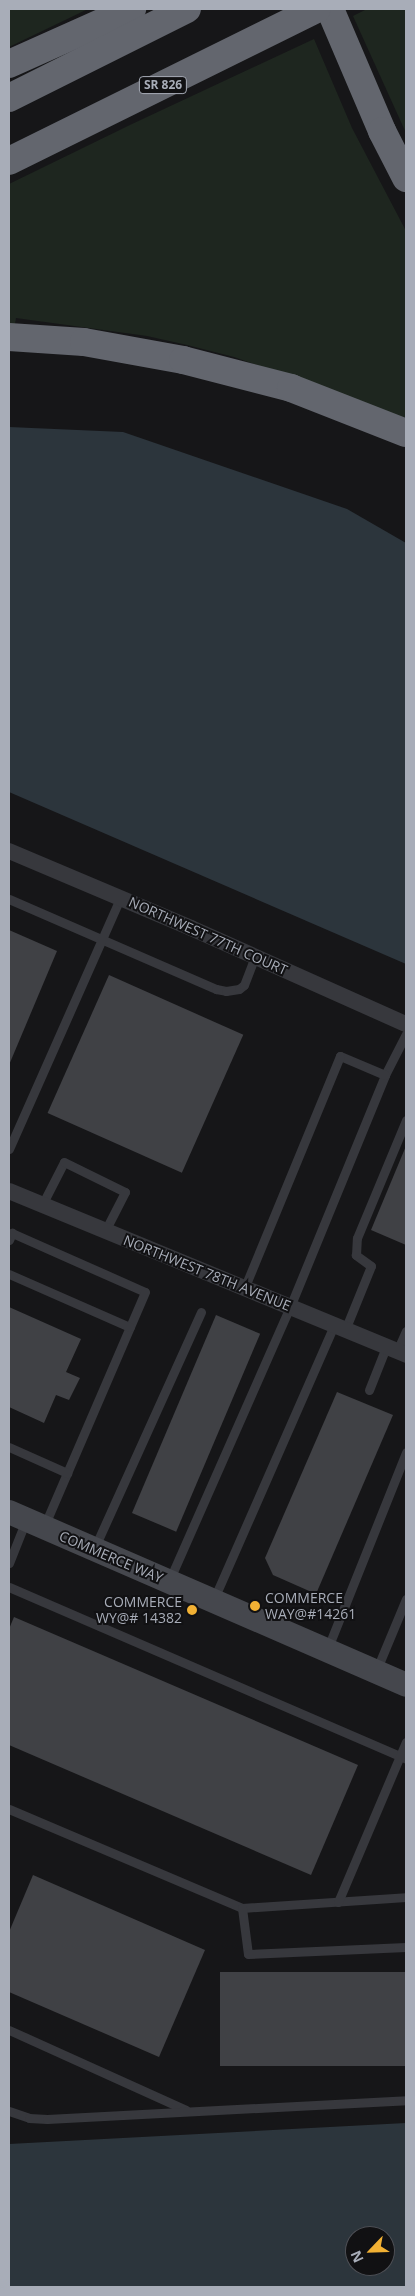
<!DOCTYPE html>
<style>
body{margin:0}
#map{position:relative;width:415px;height:2296px;overflow:hidden;background:#161618;font-family:"Open Sans",sans-serif}
div>[style]{position:absolute}
.green>*{inset:0;background:#1e261f}
.water>*{inset:0;background:#2c353c}
.building>*{inset:0;background:#404145;transform-origin:0 0}
.lane>*{height:9px;margin:-4.5px;padding:0 4.5px;transform-origin:4.5px;border-radius:4.5px;background:#37383d}
.street>*{height:16px;margin:-8px;padding:0 8px;transform-origin:8px;border-radius:8px;background:#37383d}
.secondary>*{height:24px;margin:-12px;padding:0 12px;transform-origin:12px;border-radius:12px;background:#45474d}
.highway>*{height:28px;margin:-14px;padding:0 14px;transform-origin:14px;border-radius:14px;background:#63666e}
.dots>*{width:14px;height:14px;translate:-50% -50%;box-sizing:border-box;border:2px solid #111113;border-radius:50%}
span{translate:-50% -50%;white-space:nowrap;text-align:center;line-height:1.15;-webkit-text-stroke:4px #111113;paint-order:stroke}
.shield-label span{padding:1px 4px;background:#111113;border:1px solid;border-radius:4px;-webkit-text-stroke-width:0}
.shield-label{font-size:12px;color:#a8adb8;font-weight:700}
.street-label{font-size:14px;color:#a8adb8}
.poi-label{font-size:14px;color:#a8adb8}
.left{translate:0 -50%;text-align:left}
.right{translate:-100% -50%;text-align:right}
.frame{position:absolute;inset:0;border:10px solid #a8adb8;pointer-events:none}
.north{position:absolute;left:345px;top:2226px;width:50px;height:50px;box-sizing:border-box;background:#111113;border:1px solid #4d4f55;border-radius:50%;rotate:246deg;font-size:14px;font-weight:700;line-height:20px;text-align:center;color:#a8adb8}
.north::after{content:'';display:block;margin:auto;width:18px;height:22px;background:#f2b134;clip-path:polygon(50% 0,100% 100%,50% 72%,0 100%)}
</style>
<div id="map">
<div class="green">
<i style="clip-path:polygon(9px 9px,88px 9px,9px 47px)"></i>
<i style="clip-path:polygon(367px 9px,406px 9px,406px 133px,353px 16px)"></i>
<i style="clip-path:polygon(314px 39px,352px 128px,406px 231px,406px 426px,285px 375px,234px 357px,187px 345px,147px 336px,16px 318px,15px 324px,9px 324px,9px 184px,132px 124px)"></i>
</div>
<div class="water">
<i style="clip-path:polygon(9px 427px,123px 432px,347px 509px,406px 543px,406px 964px,9px 792px)"></i>
<i style="clip-path:polygon(evenodd,406px 2123px,406px 2287px,9px 2287px,9px 2144px,406px 2123px,355px 2236px,385px 2236px,385px 2266px,355px 2266px,355px 2236px)"></i>
</div>
<div class="building">
<i style="clip-path:polygon(9px 930px,57px 951px,9px 1065px)"></i>
<i style="left:109px;top:975px;width:147px;height:151px;rotate:24deg"></i>
<i style="clip-path:polygon(406px 1146px,406px 1245px,371px 1230px)"></i>
<i style="clip-path:polygon(9px 1307px,81px 1339px,66px 1372px,80px 1378px,69px 1400px,56px 1395px,44px 1423px,9px 1407px)"></i>
<i style="left:216px;top:1315px;width:48px;height:215px;rotate:23deg"></i>
<i style="clip-path:polygon(337px 1392px,393px 1415px,316px 1594px,273px 1575px,265px 1558px)"></i>
<i style="clip-path:polygon(14px 1617px,358px 1765px,311px 1875px,9px 1745px,9px 1629px)"></i>
<i style="clip-path:polygon(33px 1875px,205px 1950px,159px 2057px,9px 1992px,9px 1932px)"></i>
<i style="left:406px;top:1972px;width:94px;height:186px;rotate:90deg"></i>
</div>
<div class="lane">
<i style="left:9px;top:899px;width:226px;rotate:23.5deg"></i>
<i style="left:216px;top:989px;width:10px;rotate:11deg"></i>
<i style="left:226px;top:991px;width:13px;rotate:-9deg"></i>
<i style="left:239px;top:989px;width:6px;rotate:-39deg"></i>
<i style="left:244px;top:985px;width:30px;rotate:-69deg"></i>
<i style="left:385px;top:1075px;width:46px;rotate:-62.9deg"></i>
<i style="left:9px;top:1149px;width:274px;rotate:-66.1deg"></i>
<i style="left:42px;top:1205px;width:48px;rotate:-62.9deg"></i>
<i style="left:64px;top:1162px;width:68px;rotate:26.2deg"></i>
<i style="left:125px;top:1192px;width:44px;rotate:117.1deg"></i>
<i style="left:9px;top:1240px;width:8px;rotate:-67deg"></i>
<i style="left:12px;top:1233px;width:145px;rotate:23.9deg"></i>
<i style="left:145px;top:1292px;width:256px;rotate:113.3deg"></i>
<i style="left:9px;top:1274px;width:132px;rotate:23.7deg"></i>
<i style="left:345px;top:1330px;width:69px;rotate:-67.9deg"></i>
<i style="left:371px;top:1266px;width:19px;rotate:-144deg"></i>
<i style="left:356px;top:1255px;width:17px;rotate:-87deg"></i>
<i style="left:357px;top:1238px;width:128px;rotate:-67.4deg"></i>
<i style="left:397px;top:1351px;width:22px;rotate:-66deg"></i>
<i style="left:369px;top:1390px;width:46px;rotate:-68.4deg"></i>
<i style="left:9px;top:1447px;width:64px;rotate:24.1deg"></i>
<i style="left:94px;top:1549px;width:260px;rotate:-65.7deg"></i>
<i style="left:9px;top:1563px;width:46px;rotate:-68.4deg"></i>
<i style="left:169px;top:1581px;width:300px;rotate:-66.2deg"></i>
<i style="left:290px;top:1307px;width:251px;rotate:-67.7deg"></i>
<i style="left:385px;top:1075px;width:49px;rotate:-157.1deg"></i>
<i style="left:340px;top:1056px;width:252px;rotate:112.4deg"></i>
<i style="left:9px;top:1587px;width:433px;rotate:23.4deg"></i>
<i style="left:213px;top:1601px;width:300px;rotate:-66.3deg"></i>
<i style="left:327px;top:1650px;width:213px;rotate:-68.2deg"></i>
<i style="left:376px;top:1671px;width:78px;rotate:-67.4deg"></i>
<i style="left:9px;top:1809px;width:253px;rotate:23deg"></i>
<i style="left:242px;top:1908px;width:164px;rotate:-3.8deg"></i>
<i style="left:338px;top:1902px;width:174px;rotate:-67deg"></i>
<i style="left:242px;top:1908px;width:46px;rotate:82.6deg"></i>
<i style="left:248px;top:1954px;width:158px;rotate:-2.5deg"></i>
<i style="left:9px;top:2030px;width:194px;rotate:24.3deg"></i>
<i style="left:9px;top:2111px;width:21px;rotate:19deg"></i>
<i style="left:29px;top:2118px;width:18px;rotate:3deg"></i>
<i style="left:47px;top:2119px;width:360px;rotate:-3deg"></i>
</div>
<div class="street">
<i style="left:9px;top:851px;width:198px;rotate:22.9deg"></i>
<i style="left:191px;top:928px;width:235px;rotate:24.1deg"></i>
<i style="left:9px;top:1191px;width:430px;rotate:22.4deg"></i>
</div>
<div class="secondary">
<i style="left:9px;top:1512px;width:433px;rotate:23.5deg"></i>
</div>
<div class="highway">
<i style="left:330px;top:9px;width:133px;rotate:66.9deg"></i>
<i style="left:382px;top:131px;width:53px;rotate:62.9deg"></i>
<i style="left:9px;top:64px;width:135px;rotate:-24.1deg"></i>
<i style="left:9px;top:98px;width:199px;rotate:-26.6deg"></i>
<i style="left:9px;top:161px;width:343px;rotate:-26.3deg"></i>
<i style="left:9px;top:337px;width:75px;rotate:3.8deg"></i>
<i style="left:84px;top:342px;width:101px;rotate:10.3deg"></i>
<i style="left:183px;top:360px;width:112px;rotate:14.5deg"></i>
<i style="left:291px;top:388px;width:123px;rotate:21.4deg"></i>
</div>
<div class="dots">
<i style="left:255px;top:1606px;background:#f2b134"></i>
<i style="left:192px;top:1610px;background:#f2b134"></i>
</div>
<div class="shield-label">
<span style="left:163px;top:85px">SR 826</span>
</div>
<div class="street-label">
<span style="left:208px;top:936px;rotate:24deg">NORTHWEST 77TH COURT</span>
<span style="left:207px;top:1273px;rotate:22deg">NORTHWEST 78TH AVENUE</span>
<span style="left:111px;top:1557px;rotate:23deg">COMMERCE WAY</span>
</div>
<div class="poi-label">
<span class="left" style="left:265px;top:1606px">COMMERCE<br>WAY@#14261</span>
<span class="right" style="left:182px;top:1610px">COMMERCE<br>WY@# 14382</span>
</div>
<div class="frame"></div>
<div class="north">N</div>
</div>
